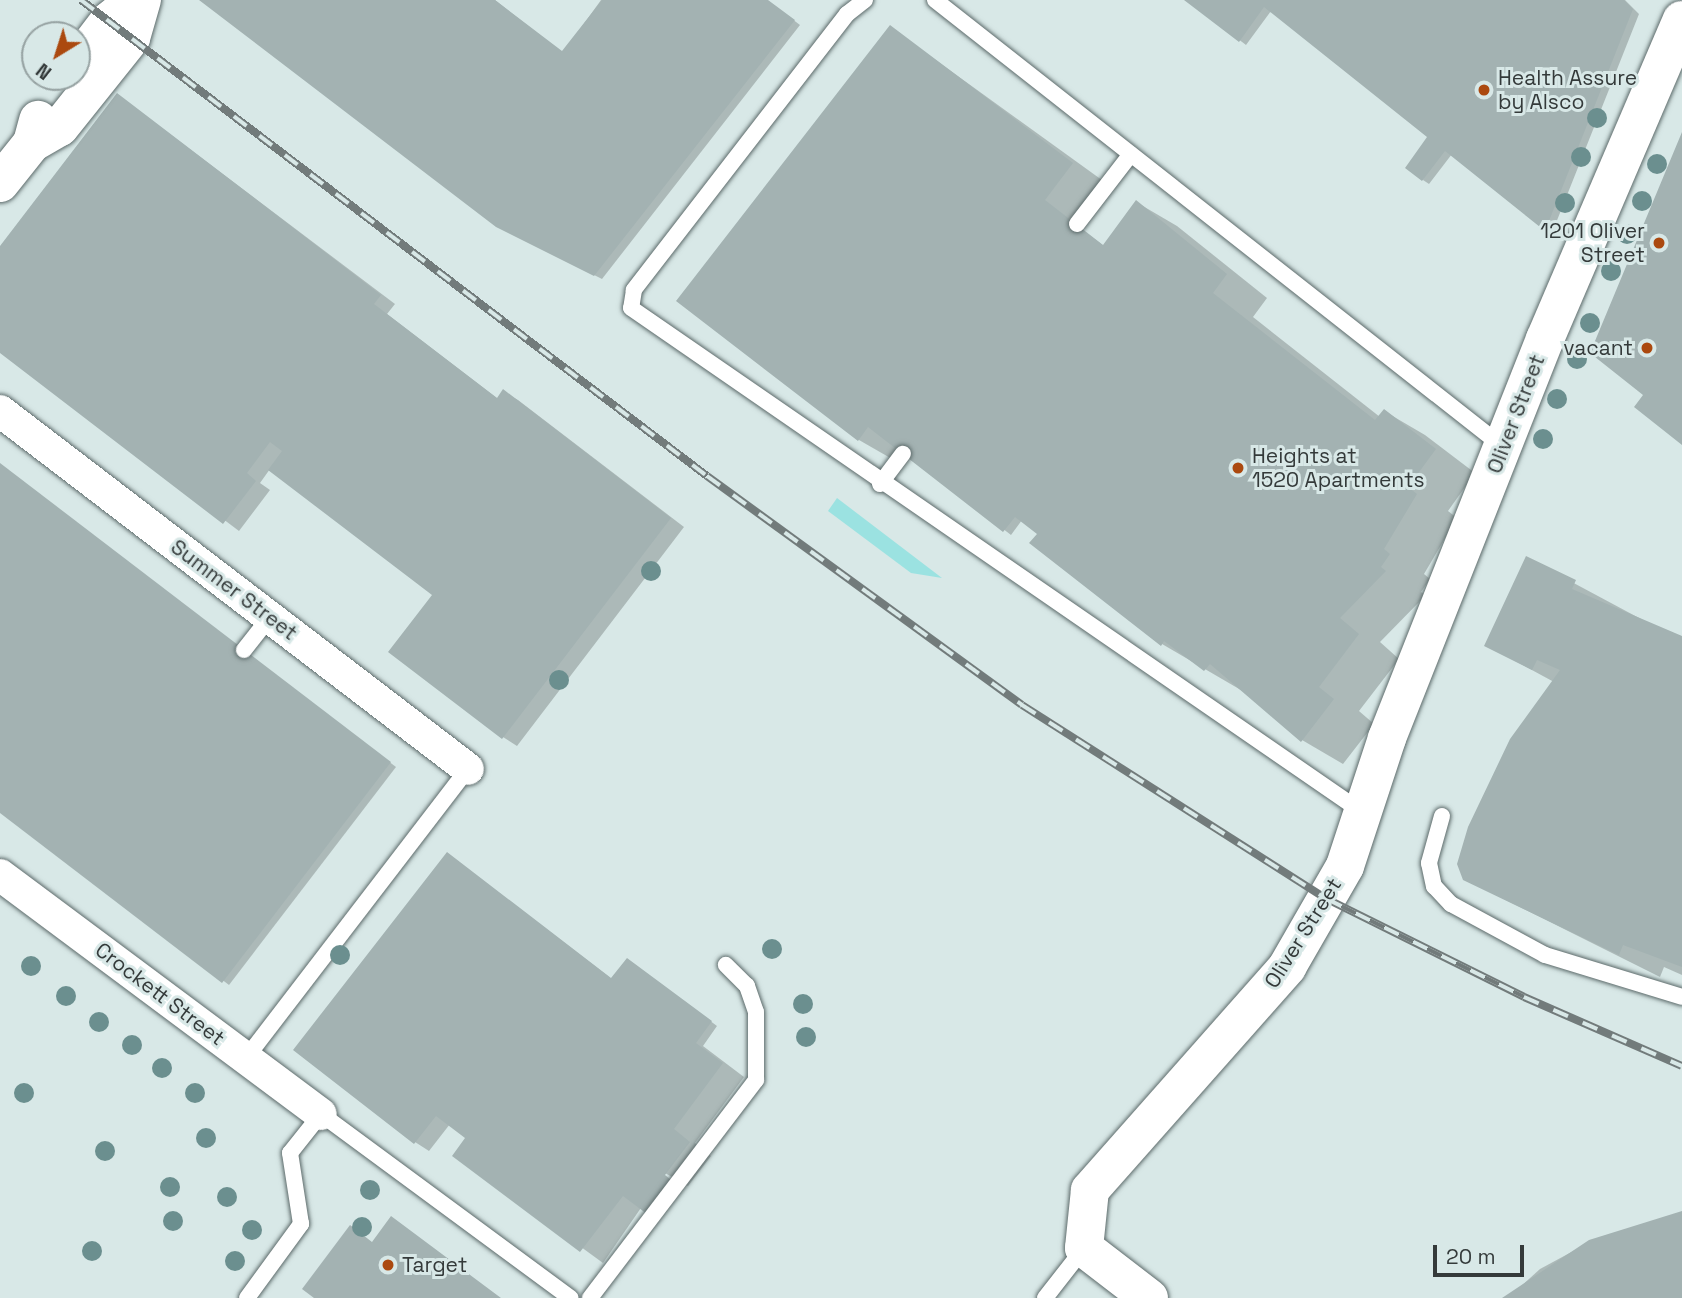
<!DOCTYPE html>
<style>
body{margin:0}
#map{position:relative;width:1682px;height:1298px;overflow:hidden;background:#d8e8e7;font-family:"Space Grotesk",sans-serif}
div>[style]{position:absolute}
.green>*{inset:0;background:#9be2e1}
.shadow>*{inset:0;background:#0003}
.building>*{inset:0;background:#a3b2b2}
.roads{filter:drop-shadow(0 0 2px #5c6a6a) drop-shadow(0 0 2px #5c6a6a)}
.lane>*{height:16px;margin:-8px;padding:0 8px;transform-origin:8px;border-radius:8px;background:#fff}
.street>*{height:32px;margin:-16px;padding:0 16px;transform-origin:16px;border-radius:16px;background:#fff}
.secondary>*{height:38px;margin:-19px;padding:0 19px;transform-origin:19px;border-radius:19px;background:#fff}
.rail>*{height:8px;margin-top:-4px;transform-origin:0;background:repeating-linear-gradient(90deg,#d8e8e7 0 16px,#727b7b 0 32px);box-sizing:border-box;border-block:2px solid #727b7b}
.trees>*{width:20px;height:20px;margin:-10px;border-radius:50%;background:#6b8f8f}
.dots>*{width:19px;height:19px;translate:-50% -50%;box-sizing:border-box;border:4px solid #d8e8e7;border-radius:50%}
span{translate:-50% -50%;white-space:nowrap;text-align:center;line-height:1.15;-webkit-text-stroke:6px #d8e8e7;paint-order:stroke}
.poi-label{font-size:21px;color:#343a3a}
.left{translate:0 -50%;text-align:left}
.right{translate:-100% -50%;text-align:right}
.street-label{font-size:21px;color:#343a3a}
.north{position:absolute;left:21px;top:21px;width:70px;height:70px;box-sizing:border-box;background:#d8e8e7;border:2px solid #96a2a2;border-radius:50%;rotate:218deg;font-size:19px;font-weight:700;line-height:28px;text-align:center;color:#343a3a}
.north::after{content:'';display:block;margin:auto;width:24px;height:32px;background:#ab490f;clip-path:polygon(50% 0,100% 100%,50% 72%,0 100%)}
.scale{position:absolute;left:1433px;top:1245px;width:91px;height:32px;box-sizing:border-box;border:4px solid #343a3a;border-top:0;padding-left:9px;font-size:21px;line-height:24px;white-space:nowrap;color:#343a3a;-webkit-text-stroke:5px #d8e8e7;paint-order:stroke}
</style>
<div id="map">
<div class="green">
<i style="clip-path:polygon(837px 498px,942px 578px,911px 573px,828px 511px)"></i>
</div>
<div class="shadow">
<i style="clip-path:polygon(202px 0,495px 0,563px 53px,601px 0,767px 0,800px 25px,602px 279px,505px 230px)"></i>
<i style="clip-path:polygon(1187px 0,1625px 0,1639px 14px,1552px 233px,1452px 154px,1429px 184px,1423px 180px,1430px 137px,1271px 11px,1246px 45px)"></i>
<i style="clip-path:polygon(890px 27px,1113px 188px,1081px 229px,1104px 246px,1136px 202px,1177px 226px,1267px 298px,1253px 317px,1380px 417px,1384px 411px,1425px 435px,1475px 473px,1448px 511px,1457px 518px,1424px 574px,1430px 579px,1421px 592px,1426px 595px,1380px 642px,1399px 659px,1359px 711px,1374px 724px,1343px 764px,1302px 740px,1246px 693px,1162px 644px,1032px 543px,1039px 534px,1022px 520px,1011px 535px,906px 454px,899px 463px,859px 440px)"></i>
<i style="clip-path:polygon(118px 95px,395px 304px,387px 314px,498px 399px,503px 392px,518px 400px,684px 527px,517px 746px,503px 737px,434px 595px,270px 469px,260px 483px,270px 490px,239px 531px,0 351px,0 249px)"></i>
<i style="clip-path:polygon(0 464px,396px 767px,229px 985px,0 811px)"></i>
<i style="clip-path:polygon(1527px 558px,1682px 641px,1682px 975px,1664px 967px,1660px 977px,1464px 879px,1554px 682px,1486px 645px)"></i>
<i style="clip-path:polygon(448px 854px,613px 980px,634px 964px,717px 1026px,703px 1046px,744px 1077px,695px 1143px,711px 1156px,688px 1186px,665px 1173px,603px 1263px,455px 1155px,468px 1138px,450px 1124px,429px 1151px,415px 1142px)"></i>
<i style="clip-path:polygon(1682px 1213px,1682px 1298px,1508px 1298px,1540px 1269px,1590px 1242px)"></i>
</div>
<div class="building">
<i style="clip-path:polygon(199px 0,495px 0,562px 51px,602px 0,768px 0,795px 20px,594px 276px,496px 227px)"></i>
<i style="clip-path:polygon(1184px 0,1624px 0,1633px 9px,1545px 231px,1445px 151px,1422px 181px,1405px 168px,1427px 137px,1264px 7px,1239px 42px)"></i>
<i style="clip-path:polygon(890px 25px,1073px 163px,1045px 200px,1103px 245px,1136px 200px,1227px 274px,1213px 293px,1375px 420px,1384px 409px,1436px 449px,1408px 487px,1417px 494px,1384px 549px,1390px 554px,1381px 567px,1386px 571px,1340px 618px,1359px 634px,1319px 687px,1334px 699px,1301px 742px,1210px 664px,1204px 671px,1164px 641px,1161px 646px,1029px 543px,1037px 534px,1015px 517px,1003px 532px,868px 427px,858px 441px,676px 301px)"></i>
<i style="clip-path:polygon(117px 93px,381px 295px,374px 304px,497px 398px,503px 389px,671px 518px,502px 739px,388px 652px,432px 595px,268px 470px,282px 451px,270px 442px,247px 473px,256px 481px,223px 524px,0 353px,0 246px)"></i>
<i style="clip-path:polygon(1682px 132px,1682px 445px,1634px 407px,1643px 395px,1590px 353px)"></i>
<i style="clip-path:polygon(0 463px,391px 762px,222px 983px,0 813px)"></i>
<i style="clip-path:polygon(1526px 556px,1576px 580px,1572px 589px,1682px 636px,1682px 967px,1623px 945px,1619px 955px,1463px 880px,1457px 864px,1468px 827px,1510px 739px,1560px 670px,1537px 660px,1532px 670px,1484px 646px)"></i>
<i style="clip-path:polygon(447px 852px,611px 978px,627px 958px,712px 1021px,696px 1043px,723px 1063px,674px 1129px,690px 1142px,665px 1175px,676px 1184px,651px 1217px,623px 1196px,580px 1252px,452px 1156px,465px 1138px,436px 1116px,414px 1144px,293px 1050px)"></i>
<i style="clip-path:polygon(1682px 1211px,1682px 1298px,1502px 1298px,1589px 1240px)"></i>
<i style="clip-path:polygon(391px 1216px,501px 1298px,314px 1298px,302px 1289px,350px 1225px,372px 1242px)"></i>
</div>
<div class="roads">
<div class="lane">
<i style="left:865px;top:0;width:23px;rotate:142deg"></i>
<i style="left:847px;top:14px;width:349px;rotate:127.7deg"></i>
<i style="left:634px;top:290px;width:18px;rotate:99deg"></i>
<i style="left:631px;top:308px;width:888px;rotate:34.58deg"></i>
<i style="left:935px;top:0;width:721px;rotate:38.19deg"></i>
<i style="left:1077px;top:224px;width:88px;rotate:-52.4deg"></i>
<i style="left:880px;top:484px;width:38px;rotate:-53deg"></i>
<i style="left:244px;top:650px;width:42px;rotate:-51.8deg"></i>
<i style="left:1442px;top:816px;width:49px;rotate:105.5deg"></i>
<i style="left:1429px;top:863px;width:24px;rotate:78deg"></i>
<i style="left:1434px;top:886px;width:25px;rotate:47deg"></i>
<i style="left:1451px;top:904px;width:107px;rotate:28.5deg"></i>
<i style="left:1545px;top:955px;width:143px;rotate:17deg"></i>
<i style="left:246px;top:1058px;width:364px;rotate:-52.5deg"></i>
<i style="left:247px;top:1298px;width:92px;rotate:-53.9deg"></i>
<i style="left:301px;top:1224px;width:72px;rotate:-98.8deg"></i>
<i style="left:290px;top:1153px;width:50px;rotate:-51.5deg"></i>
<i style="left:321px;top:1114px;width:310px;rotate:36.4deg"></i>
<i style="left:590px;top:1298px;width:274px;rotate:-52.7deg"></i>
<i style="left:756px;top:1080px;width:68px;rotate:-90deg"></i>
<i style="left:756px;top:1012px;width:28px;rotate:-109deg"></i>
<i style="left:747px;top:986px;width:30px;rotate:-135deg"></i>
<i style="left:1045px;top:1298px;width:63px;rotate:-52deg"></i>
</div>
<div class="street">
<i style="left:0;top:411px;width:589px;rotate:37.41deg"></i>
<i style="left:0;top:875px;width:400px;rotate:36.7deg"></i>
</div>
<div class="secondary">
<i style="left:77px;top:63px;width:53px;rotate:-52.7deg"></i>
<i style="left:109px;top:21px;width:33px;rotate:-39deg"></i>
<i style="left:32px;top:143px;width:32px;rotate:-30deg"></i>
<i style="left:60px;top:127px;width:114px;rotate:-51.4deg"></i>
<i style="left:131px;top:38px;width:40px;rotate:-74deg"></i>
<i style="left:0;top:183px;width:51px;rotate:-51.3deg"></i>
<i style="left:32px;top:143px;width:24px;rotate:-75deg"></i>
<i style="left:1149px;top:1298px;width:82px;rotate:-142.4deg"></i>
<i style="left:1084px;top:1248px;width:58px;rotate:-84.1deg"></i>
<i style="left:1090px;top:1190px;width:298px;rotate:-48.5deg"></i>
<i style="left:1287px;top:967px;width:116px;rotate:-60.1deg"></i>
<i style="left:1345px;top:866px;width:135px;rotate:-71.8deg"></i>
<i style="left:1387px;top:738px;width:429px;rotate:-68.4deg"></i>
<i style="left:1545px;top:339px;width:347px;rotate:-66.8deg"></i>
</div>
</div>
<div class="rail">
<i style="left:81px;top:0;width:786px;rotate:37.25deg"></i>
<i style="left:707px;top:476px;width:389px;rotate:36deg"></i>
<i style="left:1022px;top:705px;width:361px;rotate:32.5deg"></i>
<i style="left:1327px;top:899px;width:220px;rotate:26.4deg"></i>
<i style="left:1524px;top:997px;width:172px;rotate:23.6deg"></i>
</div>
<div class="trees">
<i style="left:1597px;top:118px"></i>
<i style="left:1581px;top:157px"></i>
<i style="left:1657px;top:164px"></i>
<i style="left:1642px;top:201px"></i>
<i style="left:1565px;top:203px"></i>
<i style="left:1627px;top:234px"></i>
<i style="left:1611px;top:271px"></i>
<i style="left:1590px;top:323px"></i>
<i style="left:1577px;top:359px"></i>
<i style="left:1557px;top:399px"></i>
<i style="left:1543px;top:439px"></i>
<i style="left:651px;top:571px"></i>
<i style="left:559px;top:680px"></i>
<i style="left:772px;top:949px"></i>
<i style="left:340px;top:955px"></i>
<i style="left:31px;top:966px"></i>
<i style="left:66px;top:996px"></i>
<i style="left:803px;top:1004px"></i>
<i style="left:99px;top:1022px"></i>
<i style="left:806px;top:1037px"></i>
<i style="left:132px;top:1045px"></i>
<i style="left:162px;top:1068px"></i>
<i style="left:24px;top:1093px"></i>
<i style="left:195px;top:1093px"></i>
<i style="left:206px;top:1138px"></i>
<i style="left:105px;top:1151px"></i>
<i style="left:170px;top:1187px"></i>
<i style="left:370px;top:1190px"></i>
<i style="left:227px;top:1197px"></i>
<i style="left:173px;top:1221px"></i>
<i style="left:362px;top:1227px"></i>
<i style="left:252px;top:1230px"></i>
<i style="left:92px;top:1251px"></i>
<i style="left:235px;top:1261px"></i>
</div>
<div class="dots">
<i style="left:1484px;top:90px;background:#ab490f"></i>
<i style="left:1659px;top:243px;background:#ab490f"></i>
<i style="left:1647px;top:348px;background:#ab490f"></i>
<i style="left:1238px;top:468px;background:#ab490f"></i>
<i style="left:388px;top:1265px;background:#ab490f"></i>
</div>
<div class="poi-label">
<span class="left" style="left:1498px;top:90px">Health Assure<br>by Alsco</span>
<span class="right" style="left:1645px;top:243px">1201 Oliver<br>Street</span>
<span class="right" style="left:1633px;top:348px">vacant</span>
<span class="left" style="left:1252px;top:468px">Heights at<br>1520 Apartments</span>
<span class="left" style="left:402px;top:1265px">Target</span>
</div>
<div class="street-label">
<span style="left:1516px;top:414px;rotate:-69deg">Oliver Street</span>
<span style="left:234px;top:590px;rotate:37deg">Summer Street</span>
<span style="left:1303px;top:933px;rotate:-58deg">Oliver Street</span>
<span style="left:160px;top:994px;rotate:37deg">Crockett Street</span>
</div>
<div class="north">N</div>
<div class="scale">20 m</div>
</div>
